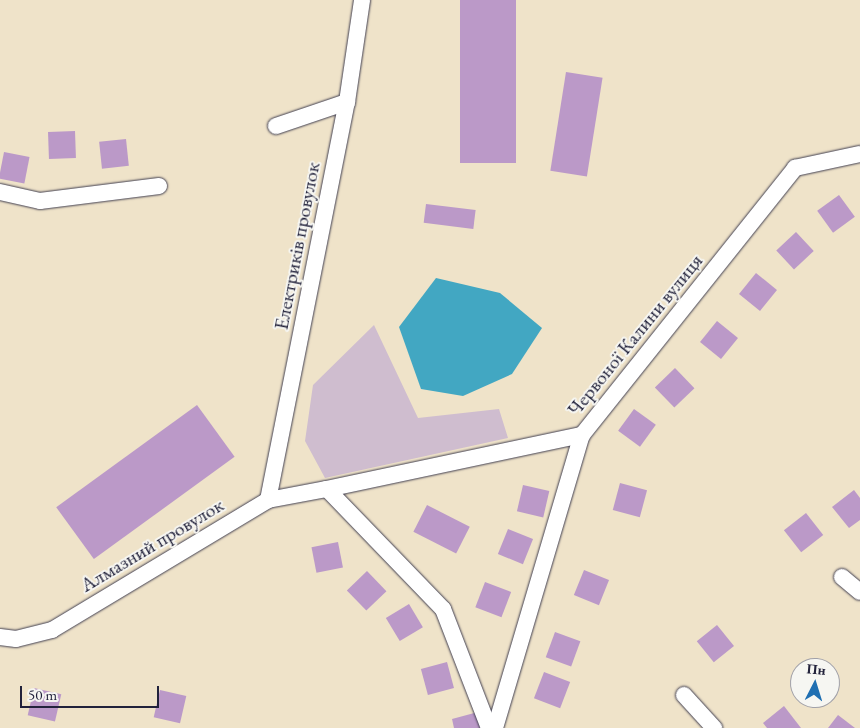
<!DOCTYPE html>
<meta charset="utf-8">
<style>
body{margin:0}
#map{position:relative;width:860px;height:728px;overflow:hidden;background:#efe3c9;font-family:"EB Garamond",serif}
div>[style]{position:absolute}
.industrial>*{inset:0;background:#cfbdcf}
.water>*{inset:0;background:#42a7c2}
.building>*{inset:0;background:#bb99c8;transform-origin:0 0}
.roads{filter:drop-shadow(0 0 1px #413f50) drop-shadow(0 0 1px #413f50)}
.minor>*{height:16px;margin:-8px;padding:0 8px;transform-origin:8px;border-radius:8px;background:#fff}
span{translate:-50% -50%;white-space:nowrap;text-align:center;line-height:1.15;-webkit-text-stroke:4px #f6f6f2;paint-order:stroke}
.street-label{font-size:20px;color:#22223b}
.north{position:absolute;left:790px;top:658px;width:50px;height:50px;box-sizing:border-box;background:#f6f6f2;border:1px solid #a1a1a9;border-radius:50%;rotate:5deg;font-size:14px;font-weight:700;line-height:20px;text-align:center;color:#22223b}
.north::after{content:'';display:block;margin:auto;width:18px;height:22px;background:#1f6fb2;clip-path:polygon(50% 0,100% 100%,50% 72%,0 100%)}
.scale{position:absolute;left:20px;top:686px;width:139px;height:22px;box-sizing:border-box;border:2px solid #22223b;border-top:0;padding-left:6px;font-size:15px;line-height:18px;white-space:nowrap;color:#22223b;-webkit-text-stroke:4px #f6f6f2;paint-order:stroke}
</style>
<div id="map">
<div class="industrial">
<i style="clip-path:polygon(374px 325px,418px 418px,499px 409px,508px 438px,325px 478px,305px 441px,313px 385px)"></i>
</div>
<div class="water">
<i style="clip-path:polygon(436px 278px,500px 293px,542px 328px,512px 374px,463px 396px,421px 389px,399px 327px)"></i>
</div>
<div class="building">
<i style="left:460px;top:0;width:56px;height:163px"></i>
<i style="left:566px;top:72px;width:37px;height:100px;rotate:9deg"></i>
<i style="left:75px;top:131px;width:27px;height:27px;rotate:88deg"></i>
<i style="left:126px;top:139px;width:27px;height:27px;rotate:84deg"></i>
<i style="left:4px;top:152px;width:26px;height:27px;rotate:11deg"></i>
<i style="left:839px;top:195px;width:27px;height:27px;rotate:54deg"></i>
<i style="left:426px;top:204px;width:50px;height:19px;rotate:7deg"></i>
<i style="left:796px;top:232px;width:26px;height:27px;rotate:47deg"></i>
<i style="left:756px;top:273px;width:27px;height:27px;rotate:39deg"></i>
<i style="left:717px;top:321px;width:27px;height:27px;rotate:39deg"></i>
<i style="left:675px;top:368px;width:28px;height:28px;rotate:46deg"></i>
<i style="left:197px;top:405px;width:64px;height:174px;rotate:54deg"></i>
<i style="left:634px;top:409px;width:27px;height:27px;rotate:36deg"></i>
<i style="left:620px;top:483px;width:28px;height:28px;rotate:15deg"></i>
<i style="left:523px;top:485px;width:27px;height:27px;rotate:13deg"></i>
<i style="clip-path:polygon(854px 490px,860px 498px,860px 520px,849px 528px,832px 507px)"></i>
<i style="left:427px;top:505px;width:48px;height:30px;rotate:27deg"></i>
<i style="left:806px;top:513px;width:28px;height:28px;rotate:52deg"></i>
<i style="left:508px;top:529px;width:27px;height:27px;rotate:22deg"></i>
<i style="left:338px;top:542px;width:26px;height:27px;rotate:79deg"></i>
<i style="left:584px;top:570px;width:27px;height:27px;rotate:22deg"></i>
<i style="left:367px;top:571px;width:28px;height:28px;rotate:46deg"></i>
<i style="left:485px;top:582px;width:28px;height:27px;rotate:21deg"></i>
<i style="left:409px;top:604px;width:27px;height:27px;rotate:59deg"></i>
<i style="left:717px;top:625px;width:27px;height:26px;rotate:51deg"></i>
<i style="left:555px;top:632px;width:27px;height:27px;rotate:20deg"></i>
<i style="left:447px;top:662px;width:27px;height:27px;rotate:75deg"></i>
<i style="left:544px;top:672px;width:28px;height:28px;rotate:21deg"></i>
<i style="left:34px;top:688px;width:28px;height:28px;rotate:13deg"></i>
<i style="left:160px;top:690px;width:27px;height:28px;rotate:13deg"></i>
<i style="clip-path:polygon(784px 706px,801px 728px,767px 728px,763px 723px)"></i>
<i style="clip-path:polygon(478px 712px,482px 728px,454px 728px,452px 719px)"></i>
<i style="clip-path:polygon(838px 715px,855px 728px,828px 728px)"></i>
</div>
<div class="roads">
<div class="minor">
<i style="left:276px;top:126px;width:75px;rotate:-18.7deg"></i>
<i style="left:0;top:192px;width:41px;rotate:12.7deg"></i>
<i style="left:40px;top:201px;width:120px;rotate:-7.2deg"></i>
<i style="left:327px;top:489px;width:261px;rotate:-12deg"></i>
<i style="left:268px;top:500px;width:406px;rotate:-78.8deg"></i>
<i style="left:347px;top:102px;width:103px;rotate:-81.6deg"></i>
<i style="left:842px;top:577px;width:23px;rotate:40deg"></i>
<i style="left:0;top:637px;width:16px;rotate:7deg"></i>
<i style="left:16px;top:639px;width:37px;rotate:-14deg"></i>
<i style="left:52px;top:630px;width:252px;rotate:-31deg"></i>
<i style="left:268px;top:500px;width:60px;rotate:-10.6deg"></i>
<i style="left:327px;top:489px;width:167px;rotate:46deg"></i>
<i style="left:443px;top:609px;width:128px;rotate:68.9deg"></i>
<i style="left:684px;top:695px;width:45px;rotate:47.7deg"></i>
<i style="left:495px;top:728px;width:306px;rotate:-73.5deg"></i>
<i style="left:582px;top:435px;width:342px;rotate:-51.4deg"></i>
<i style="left:795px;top:168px;width:66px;rotate:-12.2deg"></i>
</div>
</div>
<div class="street-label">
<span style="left:297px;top:246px;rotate:-79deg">Електриків провулок</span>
<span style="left:635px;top:335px;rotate:-51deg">Червоної Калини вулиця</span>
<span style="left:152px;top:545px;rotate:-31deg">Алмазний провулок</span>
</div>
<div class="north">Пн</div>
<div class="scale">50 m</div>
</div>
